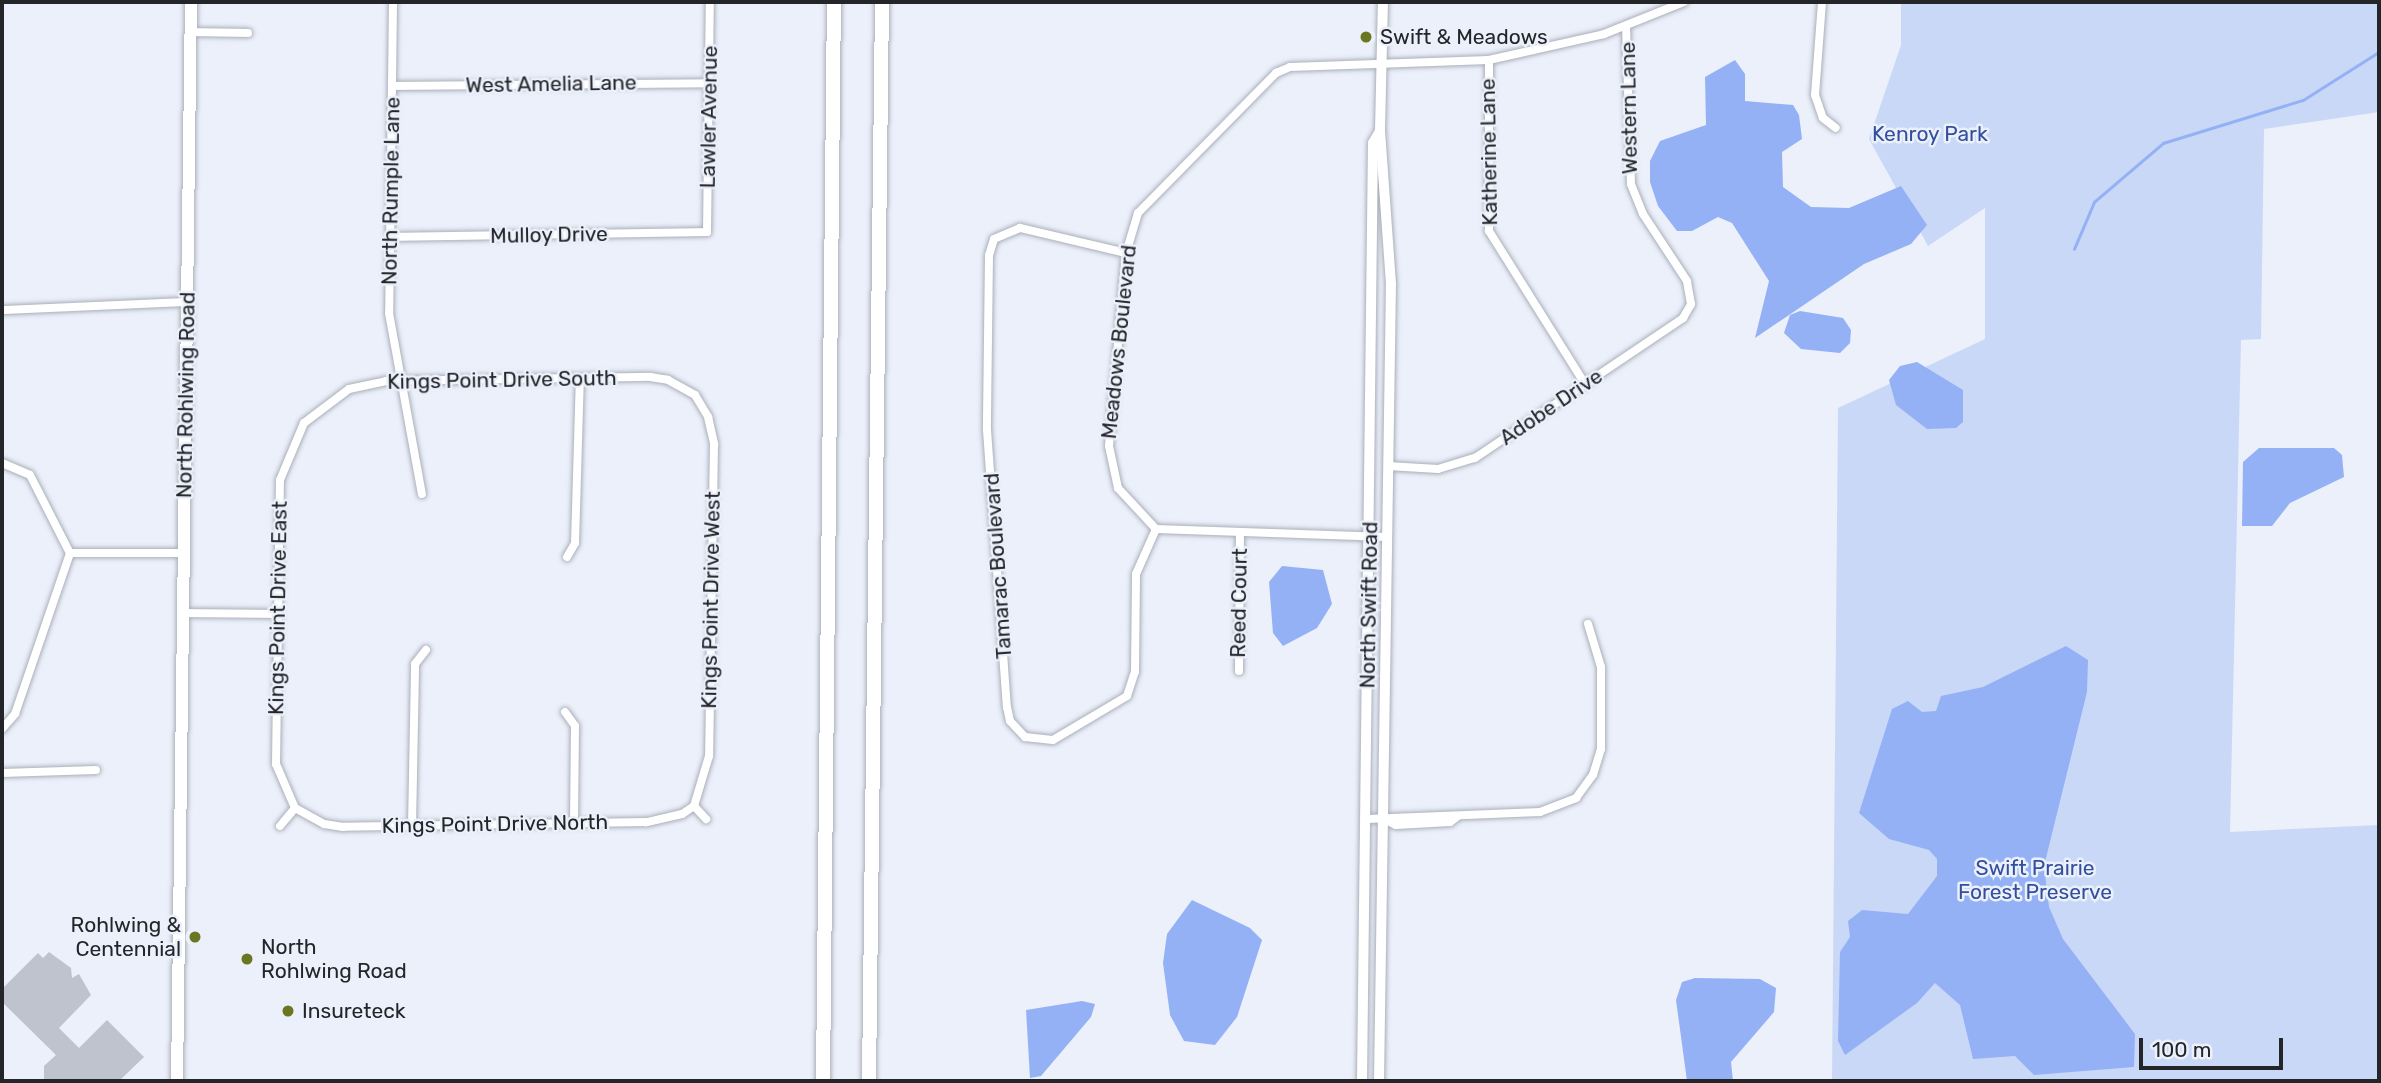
<!DOCTYPE html>
<style>
body{margin:0}
#map{position:relative;width:2381px;height:1083px;overflow:hidden;background:#ebf0fb;font-family:Rubik,sans-serif}
div>[style]{position:absolute}
.green>*{inset:0;background:#cad8f7}
.water>*{inset:0;background:#94b1f5}
.stream>*{height:2.5px;margin:-1.25px;padding:0 1.25px;transform-origin:1.25px;border-radius:1.25px;background:#94b1f5}
.building>*{inset:0;background:#bec3ce}
.roads{filter:drop-shadow(0 0 2px #aaafb9) drop-shadow(0 0 2px #aaafb9)}
.street>*{height:8px;margin:-4px;padding:0 4px;transform-origin:4px;border-radius:4px;background:#fff}
.secondary>*{height:10px;margin:-5px;padding:0 5px;transform-origin:5px;border-radius:5px;background:#fff}
.primary>*{height:12px;margin:-6px;padding:0 6px;transform-origin:6px;border-radius:6px;background:#fff}
.highway>*{height:14px;margin:-7px;padding:0 7px;transform-origin:7px;border-radius:7px;background:#fff}
.dots>*{width:19px;height:19px;translate:-50% -50%;box-sizing:border-box;border:4px solid #ebf0fb;border-radius:50%}
span{translate:-50% -50%;white-space:nowrap;text-align:center;line-height:1.15;-webkit-text-stroke:5px #ebf0fb;paint-order:stroke}
.poi-label{font-size:21px;color:#232529}
.left{translate:0 -50%;text-align:left}
.right{translate:-100% -50%;text-align:right}
.street-label{font-size:21px;color:#232529}
.park-label{font-size:21px;color:#33509f}
.frame{position:absolute;inset:0;border:4px solid #232529;pointer-events:none}
.scale{position:absolute;left:2139px;top:1038px;width:144px;height:32px;box-sizing:border-box;border:4px solid #232529;border-top:0;padding-left:9px;font-size:21px;line-height:24px;white-space:nowrap;color:#232529;-webkit-text-stroke:5px #ebf0fb;paint-order:stroke}
</style>
<div id="map">
<div class="green">
<i style="clip-path:polygon(1901px 2px,2379px 2px,2379px 112px,2264px 129px,2261px 339px,2241px 340px,2230px 832px,2379px 825px,2379px 1081px,1832px 1081px,1838px 408px,1985px 339px,1985px 208px,1928px 246px,1869px 139px,1901px 45px)"></i>
</div>
<div class="water">
<i style="clip-path:polygon(1735px 60px,1745px 74px,1745px 101px,1793px 105px,1799px 115px,1802px 139px,1782px 152px,1783px 187px,1811px 207px,1849px 208px,1901px 186px,1927px 225px,1911px 244px,1864px 264px,1755px 338px,1769px 281px,1732px 223px,1718px 217px,1692px 231px,1677px 231px,1658px 206px,1650px 182px,1650px 161px,1660px 141px,1706px 125px,1705px 77px)"></i>
<i style="clip-path:polygon(1800px 311px,1843px 318px,1851px 330px,1850px 343px,1840px 353px,1801px 349px,1784px 333px,1790px 315px)"></i>
<i style="clip-path:polygon(1917px 362px,1963px 390px,1963px 422px,1956px 428px,1927px 429px,1896px 405px,1889px 380px,1900px 366px)"></i>
<i style="clip-path:polygon(2259px 448px,2334px 448px,2342px 455px,2344px 477px,2290px 503px,2272px 526px,2242px 526px,2243px 462px)"></i>
<i style="clip-path:polygon(1282px 566px,1323px 570px,1332px 604px,1317px 628px,1283px 646px,1273px 633px,1269px 582px)"></i>
<i style="clip-path:polygon(2066px 646px,2088px 660px,2087px 692px,2044px 866px,2049px 907px,2063px 939px,2135px 1034px,2134px 1067px,2034px 1075px,2015px 1056px,1973px 1059px,1960px 1005px,1935px 983px,1917px 1003px,1845px 1055px,1838px 1041px,1840px 952px,1850px 937px,1848px 921px,1862px 910px,1908px 914px,1937px 876px,1937px 859px,1929px 850px,1889px 839px,1859px 813px,1892px 709px,1908px 701px,1922px 712px,1936px 711px,1941px 696px,1983px 687px)"></i>
<i style="clip-path:polygon(1192px 900px,1250px 928px,1262px 940px,1237px 1017px,1215px 1045px,1184px 1041px,1170px 1015px,1163px 963px,1167px 934px)"></i>
<i style="clip-path:polygon(1695px 978px,1760px 979px,1776px 988px,1774px 1012px,1731px 1062px,1733px 1081px,1687px 1081px,1676px 1000px,1682px 982px)"></i>
<i style="clip-path:polygon(1082px 1001px,1095px 1004px,1091px 1017px,1041px 1076px,1030px 1078px,1026px 1010px)"></i>
</div>
<div class="stream">
<i style="left:2074px;top:249px;width:51px;rotate:-66.9deg"></i>
<i style="left:2094px;top:202px;width:91px;rotate:-40.5deg"></i>
<i style="left:2163px;top:143px;width:146px;rotate:-17.1deg"></i>
<i style="left:2303px;top:100px;width:90px;rotate:-32.3deg"></i>
</div>
<div class="building">
<i style="clip-path:polygon(49px 952px,71px 968px,72px 978px,79px 974px,91px 995px,59px 1028px,79px 1048px,107px 1020px,144px 1057px,119px 1081px,44px 1081px,44px 1066px,56px 1055px,2px 1002px,2px 989px,38px 953px,43px 958px)"></i>
</div>
<div class="roads">
<div class="street">
<i style="left:393px;top:2px;width:311px;rotate:90.7deg"></i>
<i style="left:389px;top:313px;width:184px;rotate:79.7deg"></i>
<i style="left:1822px;top:2px;width:93px;rotate:94.3deg"></i>
<i style="left:1815px;top:95px;width:24px;rotate:71deg"></i>
<i style="left:1823px;top:118px;width:16px;rotate:38deg"></i>
<i style="left:190px;top:32px;width:58px;rotate:1deg"></i>
<i style="left:1489px;top:60px;width:171px;rotate:90deg"></i>
<i style="left:1489px;top:231px;width:181px;rotate:57.9deg"></i>
<i style="left:392px;top:86px;width:317px;rotate:-0.5deg"></i>
<i style="left:390px;top:237px;width:317px;rotate:-0.9deg"></i>
<i style="left:707px;top:232px;width:230px;rotate:-89.3deg"></i>
<i style="left:1126px;top:253px;width:109px;rotate:-166.7deg"></i>
<i style="left:1020px;top:228px;width:28px;rotate:157deg"></i>
<i style="left:994px;top:239px;width:17px;rotate:107deg"></i>
<i style="left:989px;top:255px;width:175px;rotate:90.7deg"></i>
<i style="left:987px;top:430px;width:278px;rotate:85.9deg"></i>
<i style="left:1007px;top:707px;width:14px;rotate:78deg"></i>
<i style="left:1010px;top:721px;width:22px;rotate:47deg"></i>
<i style="left:1025px;top:737px;width:28px;rotate:6deg"></i>
<i style="left:1053px;top:740px;width:86px;rotate:-30.7deg"></i>
<i style="left:1127px;top:696px;width:25px;rotate:-72deg"></i>
<i style="left:1135px;top:672px;width:98px;rotate:-89.4deg"></i>
<i style="left:1136px;top:574px;width:49px;rotate:-66deg"></i>
<i style="left:3px;top:310px;width:184px;rotate:-2.5deg"></i>
<i style="left:650px;top:377px;width:18px;rotate:9deg"></i>
<i style="left:668px;top:380px;width:31px;rotate:29deg"></i>
<i style="left:695px;top:395px;width:26px;rotate:59deg"></i>
<i style="left:708px;top:417px;width:28px;rotate:77deg"></i>
<i style="left:714px;top:444px;width:312px;rotate:90.9deg"></i>
<i style="left:709px;top:756px;width:52px;rotate:106.7deg"></i>
<i style="left:694px;top:806px;width:14px;rotate:146deg"></i>
<i style="left:682px;top:814px;width:37px;rotate:167deg"></i>
<i style="left:646px;top:822px;width:303px;rotate:179.1deg"></i>
<i style="left:343px;top:827px;width:19px;rotate:-171deg"></i>
<i style="left:324px;top:824px;width:33px;rotate:-151deg"></i>
<i style="left:295px;top:808px;width:48px;rotate:-113.4deg"></i>
<i style="left:276px;top:764px;width:284px;rotate:-89.2deg"></i>
<i style="left:280px;top:480px;width:62px;rotate:-67.2deg"></i>
<i style="left:304px;top:423px;width:56px;rotate:-37.1deg"></i>
<i style="left:349px;top:389px;width:38px;rotate:-12deg"></i>
<i style="left:386px;top:381px;width:264px;rotate:-0.9deg"></i>
<i style="left:2px;top:463px;width:30px;rotate:23deg"></i>
<i style="left:30px;top:475px;width:88px;rotate:62.9deg"></i>
<i style="left:70px;top:553px;width:114px"></i>
<i style="left:1388px;top:466px;width:50px;rotate:3.4deg"></i>
<i style="left:1438px;top:469px;width:39px;rotate:-17deg"></i>
<i style="left:1475px;top:458px;width:251px;rotate:-33.9deg"></i>
<i style="left:1683px;top:318px;width:16px;rotate:-60deg"></i>
<i style="left:1691px;top:304px;width:23px;rotate:-100deg"></i>
<i style="left:1687px;top:281px;width:80px;rotate:-123.3deg"></i>
<i style="left:1643px;top:214px;width:32px;rotate:-112deg"></i>
<i style="left:1631px;top:184px;width:158px;rotate:-91.8deg"></i>
<i style="left:1387px;top:537px;width:231px;rotate:-178deg"></i>
<i style="left:1156px;top:529px;width:56px;rotate:-132.8deg"></i>
<i style="left:1118px;top:488px;width:43px;rotate:-102.1deg"></i>
<i style="left:1109px;top:446px;width:194px;rotate:-85deg"></i>
<i style="left:1126px;top:253px;width:42px;rotate:-73.3deg"></i>
<i style="left:1138px;top:213px;width:197px;rotate:-45.4deg"></i>
<i style="left:1276px;top:73px;width:15px;rotate:-23deg"></i>
<i style="left:1290px;top:67px;width:199px;rotate:-2deg"></i>
<i style="left:1489px;top:60px;width:118px;rotate:-12.7deg"></i>
<i style="left:1604px;top:34px;width:86px;rotate:-21.8deg"></i>
<i style="left:567px;top:557px;width:16px;rotate:-60deg"></i>
<i style="left:575px;top:543px;width:165px;rotate:-88.3deg"></i>
<i style="left:183px;top:613px;width:95px;rotate:0.6deg"></i>
<i style="left:1239px;top:671px;width:136px;rotate:-89.6deg"></i>
<i style="left:565px;top:712px;width:17px;rotate:54deg"></i>
<i style="left:575px;top:726px;width:97px;rotate:90.6deg"></i>
<i style="left:2px;top:729px;width:20px;rotate:-49deg"></i>
<i style="left:15px;top:714px;width:170px;rotate:-71.1deg"></i>
<i style="left:2px;top:773px;width:94px;rotate:-1.8deg"></i>
<i style="left:694px;top:806px;width:18px;rotate:47deg"></i>
<i style="left:1367px;top:819px;width:173px;rotate:-2.3deg"></i>
<i style="left:1540px;top:812px;width:39px;rotate:-21deg"></i>
<i style="left:1576px;top:798px;width:29px;rotate:-54deg"></i>
<i style="left:1593px;top:775px;width:27px;rotate:-73deg"></i>
<i style="left:1601px;top:749px;width:82px;rotate:-90deg"></i>
<i style="left:1601px;top:667px;width:45px;rotate:-106.8deg"></i>
<i style="left:1384px;top:819px;width:13px;rotate:27deg"></i>
<i style="left:1396px;top:825px;width:54px;rotate:-3.2deg"></i>
<i style="left:1450px;top:822px;width:10px;rotate:-37deg"></i>
<i style="left:280px;top:826px;width:23px;rotate:-50deg"></i>
<i style="left:412px;top:826px;width:162px;rotate:-88.9deg"></i>
<i style="left:415px;top:664px;width:18px;rotate:-52deg"></i>
</div>
<div class="secondary">
<i style="left:1362px;top:1081px;width:938px;rotate:-89.33deg"></i>
<i style="left:1373px;top:143px;width:14px;rotate:-60deg"></i>
<i style="left:1379px;top:1081px;width:797px;rotate:-89.14deg"></i>
<i style="left:1391px;top:284px;width:153px;rotate:-94.1deg"></i>
<i style="left:1380px;top:131px;width:129px;rotate:-88.7deg"></i>
</div>
<div class="primary">
<i style="left:177px;top:1081px;width:1079px;rotate:-89.26deg"></i>
</div>
<div class="highway">
<i style="left:823px;top:1081px;width:1079px;rotate:-89.42deg"></i>
<i style="left:869px;top:1081px;width:1079px;rotate:-89.31deg"></i>
</div>
</div>
<div class="dots">
<i style="left:1366px;top:37px;background:#6b7621"></i>
<i style="left:195px;top:937px;background:#6b7621"></i>
<i style="left:247px;top:959px;background:#6b7621"></i>
<i style="left:288px;top:1011px;background:#6b7621"></i>
</div>
<div class="poi-label">
<span class="left" style="left:1380px;top:37px">Swift &amp; Meadows</span>
<span class="right" style="left:181px;top:937px">Rohlwing &amp;<br>Centennial</span>
<span class="left" style="left:261px;top:959px">North<br>Rohlwing Road</span>
<span class="left" style="left:302px;top:1011px">Insureteck</span>
</div>
<div class="street-label">
<span style="left:551px;top:84px;rotate:-1deg">West Amelia Lane</span>
<span style="left:1629px;top:108px;rotate:-91deg">Western Lane</span>
<span style="left:709px;top:117px;rotate:-89deg">Lawler Avenue</span>
<span style="left:1489px;top:152px;rotate:-91deg">Katherine Lane</span>
<span style="left:391px;top:191px;rotate:-89deg">North Rumple Lane</span>
<span style="left:549px;top:235px;rotate:-1deg">Mulloy Drive</span>
<span style="left:1119px;top:342px;rotate:-84deg">Meadows Boulevard</span>
<span style="left:502px;top:380px;rotate:-1deg">Kings Point Drive South</span>
<span style="left:186px;top:395px;rotate:-89deg">North Rohlwing Road</span>
<span style="left:1551px;top:407px;rotate:-34deg">Adobe Drive</span>
<span style="left:998px;top:566px;rotate:-94deg">Tamarac Boulevard</span>
<span style="left:711px;top:600px;rotate:-89deg">Kings Point Drive West</span>
<span style="left:1239px;top:603px;rotate:-89deg">Reed Court</span>
<span style="left:1369px;top:605px;rotate:-89deg">North Swift Road</span>
<span style="left:278px;top:608px;rotate:-89deg">Kings Point Drive East</span>
<span style="left:495px;top:824px;rotate:-1deg">Kings Point Drive North</span>
</div>
<div class="park-label">
<span style="left:1930px;top:134px">Kenroy Park</span>
<span style="left:2035px;top:880px">Swift Prairie<br>Forest Preserve</span>
</div>
<div class="frame"></div>
<div class="scale">100 m</div>
</div>
